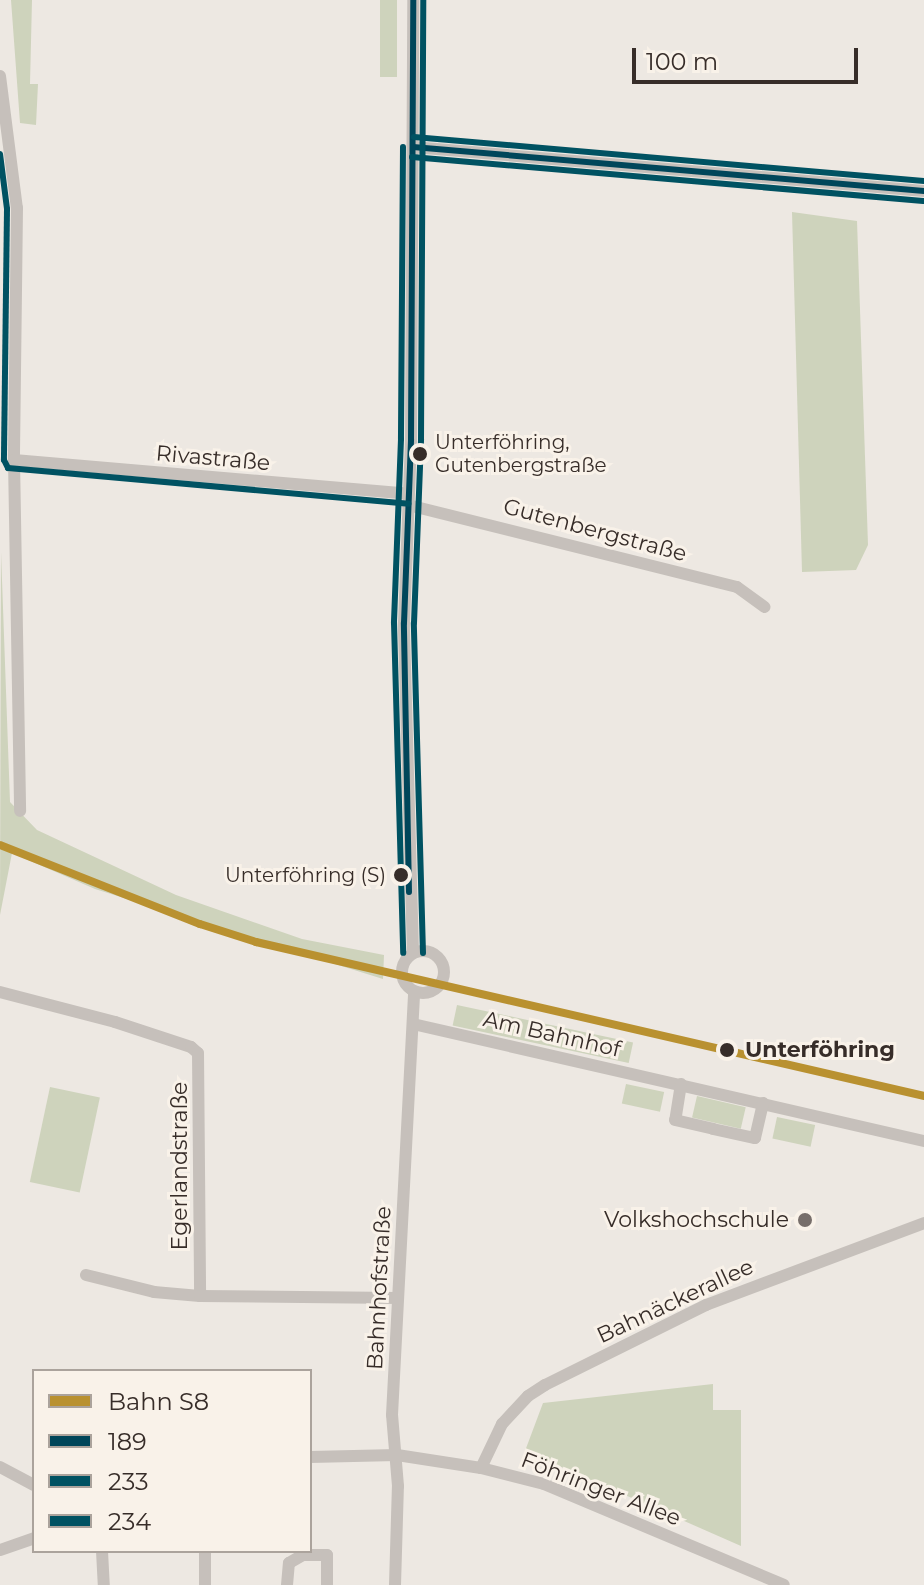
<!DOCTYPE html>
<meta charset="utf-8">
<style>
body{margin:0}
#map{position:relative;width:924px;height:1585px;overflow:hidden;background:#ede8e2;font-family:Montserrat,sans-serif}
div>[style]{position:absolute}
.green>*{inset:0;background:#ced3bc;transform-origin:0 0}
.street>*{height:12px;margin:-6px;padding:0 6px;transform-origin:6px;border-radius:6px;background:#c6c0bb}
.street>.ring{margin:-6px;padding:0;box-sizing:content-box;background:none;border:12px solid #c6c0bb;border-radius:50%}
.bus-1>*{height:6px;margin:-3px;padding:0 3px;transform-origin:3px;border-radius:3px;background:#00465a}
.bus-2>*{height:6px;margin:-3px;padding:0 3px;transform-origin:3px;border-radius:3px;background:#005262}
.bus-3>*{height:6px;margin:-3px;padding:0 3px;transform-origin:3px;border-radius:3px;background:#005262}
.rail-1>*{height:8px;margin:-4px;padding:0 4px;transform-origin:4px;border-radius:4px;background:#b99130}
.dots>*{width:22px;height:22px;translate:-50% -50%;box-sizing:border-box;border:4px solid #f9f2e9;border-radius:50%}
span{translate:-50% -50%;white-space:nowrap;text-align:center;line-height:1.15;-webkit-text-stroke:6px #f9f2e9;paint-order:stroke}
.bus-label{font-size:20px;color:#372d29}
.left{translate:0 -50%;text-align:left}
.right{translate:-100% -50%;text-align:right}
.street-label{font-size:22px;color:#372d29}
.stop-label{font-size:22px;color:#372d29;font-weight:700}
.poi-label{font-size:22px;color:#372d29}
.legend{position:absolute;left:32px;top:1369px;width:280px;height:184px;box-sizing:border-box;background:#f9f2e9;border:2px solid #aba39c;margin:0;padding:10px 14px;list-style:none;font-size:24px;color:#372d29}
.legend li{display:flex;align-items:center;gap:16px;height:40px}
.legend b{width:40px;border:2px solid #aba39c}
.scale{position:absolute;left:632px;top:48px;width:226px;height:36px;box-sizing:border-box;border:4px solid #372d29;border-top:0;padding-left:10px;font-size:24px;line-height:28px;white-space:nowrap;color:#372d29;-webkit-text-stroke:6px #f9f2e9;paint-order:stroke}
</style>
<div id="map">
<div class="green">
<i style="clip-path:polygon(11px 0,32px 0,30px 84px,38px 84px,36px 125px,20px 123px)"></i>
<i style="left:380px;top:0;width:17px;height:77px"></i>
<i style="clip-path:polygon(792px 212px,857px 221px,868px 545px,856px 570px,802px 572px)"></i>
<i style="clip-path:polygon(1px 552px,10px 802px,37px 830px,176px 895px,302px 939px,384px 955px,383px 979px,95px 889px,12px 853px,0 915px)"></i>
<i style="left:457px;top:1005px;width:180px;height:21px;rotate:12deg"></i>
<i style="left:626px;top:1084px;width:39px;height:20px;rotate:12deg"></i>
<i style="left:50px;top:1087px;width:51px;height:97px;rotate:12deg"></i>
<i style="left:697px;top:1096px;width:50px;height:22px;rotate:13deg"></i>
<i style="left:777px;top:1117px;width:39px;height:22px;rotate:12deg"></i>
<i style="clip-path:polygon(713px 1384px,713px 1410px,741px 1410px,741px 1546px,525px 1451px,543px 1403px)"></i>
</div>
<div class="street">
<i style="left:0;top:76px;width:133px;rotate:82.7deg"></i>
<i style="left:17px;top:208px;width:252px;rotate:90.7deg"></i>
<i style="left:14px;top:460px;width:351px;rotate:89deg"></i>
<i style="left:413px;top:147px;width:513px;rotate:4.92deg"></i>
<i style="left:14px;top:460px;width:396px;rotate:4.9deg"></i>
<i style="left:408px;top:505px;width:339px;rotate:14deg"></i>
<i style="left:737px;top:587px;width:34px;rotate:36deg"></i>
<i class="ring" style="left:402px;top:951px;width:30px;height:30px"></i>
<i style="left:413px;top:953px;width:330px;rotate:-91.6deg"></i>
<i style="left:404px;top:623px;width:184px;rotate:-87.8deg"></i>
<i style="left:411px;top:439px;width:439px;rotate:-89.7deg"></i>
<i style="left:0;top:992px;width:119px;rotate:14.6deg"></i>
<i style="left:115px;top:1022px;width:80px;rotate:18.2deg"></i>
<i style="left:191px;top:1047px;width:9px;rotate:41deg"></i>
<i style="left:198px;top:1053px;width:243px;rotate:89.5deg"></i>
<i style="left:413px;top:1024px;width:524px;rotate:12.9deg"></i>
<i style="left:681px;top:1084px;width:36px;rotate:99deg"></i>
<i style="left:675px;top:1120px;width:39px;rotate:13deg"></i>
<i style="left:713px;top:1129px;width:43px;rotate:12.1deg"></i>
<i style="left:755px;top:1138px;width:36px;rotate:-77deg"></i>
<i style="left:86px;top:1275px;width:70px;rotate:14deg"></i>
<i style="left:154px;top:1292px;width:46px;rotate:5deg"></i>
<i style="left:200px;top:1296px;width:198px;rotate:0.6deg"></i>
<i style="left:310px;top:1457px;width:87px;rotate:-1.3deg"></i>
<i style="left:397px;top:1455px;width:85px;rotate:8.8deg"></i>
<i style="left:481px;top:1468px;width:65px;rotate:14.3deg"></i>
<i style="left:544px;top:1484px;width:260px;rotate:22.8deg"></i>
<i style="left:0;top:1467px;width:38px;rotate:28deg"></i>
<i style="left:481px;top:1468px;width:49px;rotate:-64.5deg"></i>
<i style="left:502px;top:1424px;width:38px;rotate:-47deg"></i>
<i style="left:528px;top:1396px;width:20px;rotate:-33deg"></i>
<i style="left:545px;top:1385px;width:180px;rotate:-26.4deg"></i>
<i style="left:706px;top:1305px;width:233px;rotate:-20.6deg"></i>
<i style="left:0;top:1550px;width:36px;rotate:-19deg"></i>
<i style="left:102px;top:1551px;width:34px;rotate:87deg"></i>
<i style="left:205px;top:1551px;width:34px;rotate:90deg"></i>
<i style="left:287px;top:1585px;width:22px;rotate:-85deg"></i>
<i style="left:289px;top:1563px;width:16px;rotate:-30deg"></i>
<i style="left:303px;top:1555px;width:24px"></i>
<i style="left:327px;top:1555px;width:30px;rotate:90deg"></i>
<i style="left:395px;top:1585px;width:99px;rotate:-88.3deg"></i>
<i style="left:398px;top:1486px;width:71px;rotate:-94.8deg"></i>
<i style="left:392px;top:1415px;width:424px;rotate:-87deg"></i>
</div>
<div class="bus-1">
<i style="left:413px;top:147px;width:513px;rotate:4.92deg"></i>
<i style="left:409px;top:892px;width:269px;rotate:-91.1deg"></i>
<i style="left:404px;top:623px;width:184px;rotate:-87.8deg"></i>
<i style="left:411px;top:439px;width:439px;rotate:-89.7deg"></i>
</div>
<div class="bus-2">
<i style="left:0;top:154px;width:55px;rotate:82.7deg"></i>
<i style="left:7px;top:209px;width:251px;rotate:90.7deg"></i>
<i style="left:4px;top:460px;width:9px;rotate:63deg"></i>
<i style="left:8px;top:468px;width:402px;rotate:5.1deg"></i>
<i style="left:412px;top:157px;width:513px;rotate:4.92deg"></i>
<i style="left:423px;top:953px;width:330px;rotate:-91.6deg"></i>
<i style="left:414px;top:623px;width:184px;rotate:-87.8deg"></i>
<i style="left:421px;top:439px;width:439px;rotate:-89.7deg"></i>
</div>
<div class="bus-3">
<i style="left:414px;top:137px;width:512px;rotate:4.93deg"></i>
<i style="left:403px;top:147px;width:292px;rotate:90.4deg"></i>
<i style="left:401px;top:439px;width:184px;rotate:92.2deg"></i>
<i style="left:394px;top:623px;width:330px;rotate:88.4deg"></i>
</div>
<div class="rail-1">
<i style="left:0;top:845px;width:215px;rotate:21.6deg"></i>
<i style="left:200px;top:924px;width:59px;rotate:17.8deg"></i>
<i style="left:256px;top:942px;width:686px;rotate:12.98deg"></i>
</div>
<div class="dots">
<i style="left:420px;top:454px;background:#372d29"></i>
<i style="left:401px;top:875px;background:#372d29"></i>
<i style="left:727px;top:1050px;background:#372d29"></i>
<i style="left:805px;top:1220px;background:#776e6a"></i>
</div>
<div class="bus-label">
<span class="left" style="left:435px;top:454px">Unterföhring,<br>Gutenbergstraße</span>
<span class="right" style="left:386px;top:875px">Unterföhring (S)</span>
</div>
<div class="street-label">
<span style="left:213px;top:458px;rotate:5deg">Rivastraße</span>
<span style="left:595px;top:530px;rotate:15deg">Gutenbergstraße</span>
<span style="left:552px;top:1034px;rotate:13deg">Am Bahnhof</span>
<span style="left:180px;top:1166px;rotate:-90deg">Egerlandstraße</span>
<span style="left:379px;top:1288px;rotate:-87deg">Bahnhofstraße</span>
<span style="left:675px;top:1301px;rotate:-25deg">Bahnäckerallee</span>
<span style="left:601px;top:1489px;rotate:21deg">Föhringer Allee</span>
</div>
<div class="stop-label">
<span class="left" style="left:745px;top:1050px">Unterföhring</span>
</div>
<div class="poi-label">
<span class="right" style="left:789px;top:1220px">Volkshochschule</span>
</div>
<ul class="legend">
<li><b style="height:10px;background:#b99130"></b>Bahn S8</li>
<li><b style="height:10px;background:#00465a"></b>189</li>
<li><b style="height:10px;background:#005262"></b>233</li>
<li><b style="height:10px;background:#005262"></b>234</li>
</ul>
<div class="scale">100 m</div>
</div>
